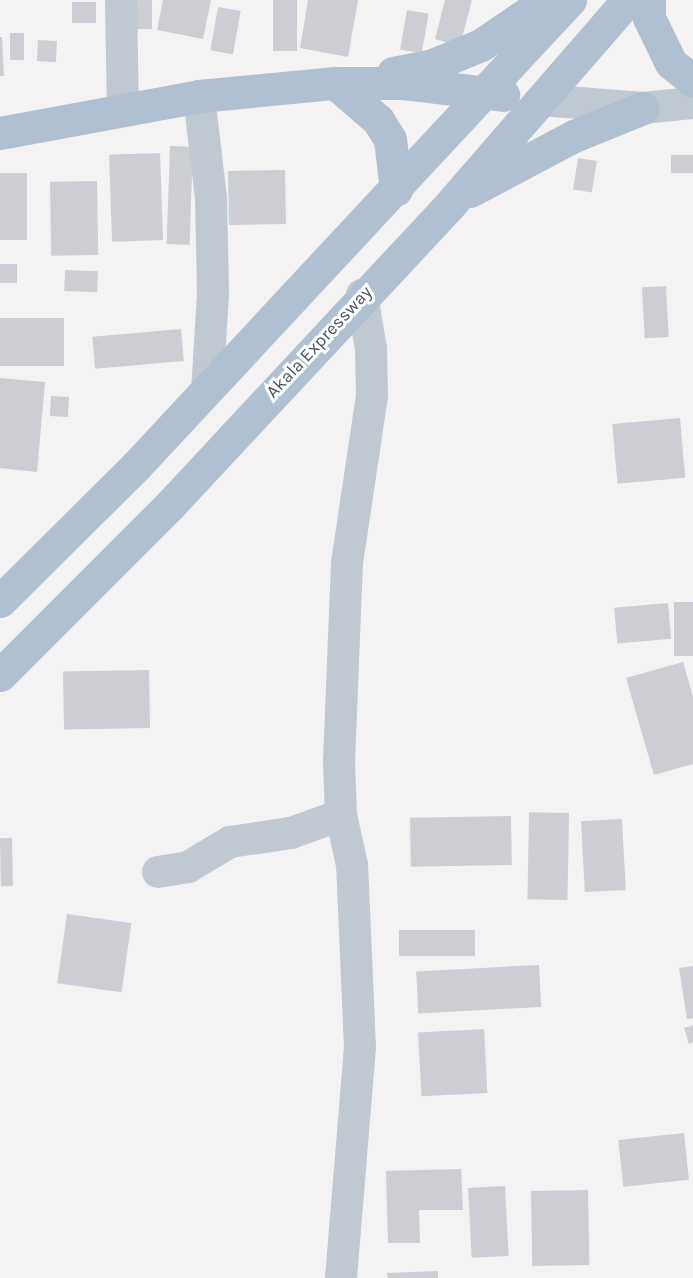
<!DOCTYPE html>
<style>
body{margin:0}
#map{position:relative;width:693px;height:1278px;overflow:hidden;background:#f4f2f2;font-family:Karla,sans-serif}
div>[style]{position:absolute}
.building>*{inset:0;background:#ccced4;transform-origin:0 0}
.minor>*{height:32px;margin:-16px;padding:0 16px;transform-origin:16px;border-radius:16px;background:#c0c9d2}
.major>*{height:33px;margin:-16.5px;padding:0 16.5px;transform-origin:16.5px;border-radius:16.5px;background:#b1c0d1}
span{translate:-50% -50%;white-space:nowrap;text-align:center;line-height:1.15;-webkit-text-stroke:6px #fff;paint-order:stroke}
.street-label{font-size:18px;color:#495561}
</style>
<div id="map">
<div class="building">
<i style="left:130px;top:0;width:22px;height:29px"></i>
<i style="clip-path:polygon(163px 0,211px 0,203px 39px,157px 30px)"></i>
<i style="left:273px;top:0;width:24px;height:51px"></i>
<i style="clip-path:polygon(308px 0,358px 0,348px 57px,300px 48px)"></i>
<i style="clip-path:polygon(445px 0,472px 0,460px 46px,435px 39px)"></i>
<i style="left:72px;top:2px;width:24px;height:21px"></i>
<i style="left:218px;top:7px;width:23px;height:44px;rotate:10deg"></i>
<i style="left:407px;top:10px;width:22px;height:40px;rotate:10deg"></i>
<i style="left:10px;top:33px;width:14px;height:27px"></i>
<i style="clip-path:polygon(0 37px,2px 37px,4px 76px,0 76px)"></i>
<i style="left:38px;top:40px;width:19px;height:21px;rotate:3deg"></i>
<i style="left:170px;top:146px;width:23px;height:98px;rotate:2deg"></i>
<i style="left:160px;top:153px;width:87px;height:51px;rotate:88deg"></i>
<i style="left:693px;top:155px;width:18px;height:22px;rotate:90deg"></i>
<i style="left:578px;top:158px;width:19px;height:32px;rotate:9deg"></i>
<i style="left:285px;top:170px;width:54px;height:57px;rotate:89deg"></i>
<i style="left:0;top:173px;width:27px;height:67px"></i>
<i style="left:97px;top:181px;width:74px;height:47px;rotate:89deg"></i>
<i style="left:0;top:264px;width:17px;height:19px"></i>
<i style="left:65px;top:270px;width:33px;height:21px;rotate:2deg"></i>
<i style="left:666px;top:286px;width:51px;height:24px;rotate:87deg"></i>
<i style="left:0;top:318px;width:64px;height:48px"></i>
<i style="left:181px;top:329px;width:32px;height:89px;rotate:85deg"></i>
<i style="clip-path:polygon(0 378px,45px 382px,37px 472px,0 468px)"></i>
<i style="left:51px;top:396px;width:18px;height:20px;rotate:3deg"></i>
<i style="left:680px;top:418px;width:60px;height:68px;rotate:85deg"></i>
<i style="left:693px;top:602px;width:54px;height:19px;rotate:90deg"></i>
<i style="left:668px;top:603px;width:36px;height:54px;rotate:85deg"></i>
<i style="clip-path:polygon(683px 662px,693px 697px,693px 764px,654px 775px,626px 678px)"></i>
<i style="left:149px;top:670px;width:58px;height:86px;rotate:89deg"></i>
<i style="left:569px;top:813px;width:87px;height:40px;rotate:91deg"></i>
<i style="left:511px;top:816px;width:49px;height:101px;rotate:89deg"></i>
<i style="left:622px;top:819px;width:71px;height:41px;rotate:87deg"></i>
<i style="left:12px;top:838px;width:48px;height:12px;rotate:89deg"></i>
<i style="left:67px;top:914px;width:65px;height:70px;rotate:8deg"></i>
<i style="left:475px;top:930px;width:26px;height:76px;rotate:90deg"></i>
<i style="left:539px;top:965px;width:42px;height:123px;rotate:87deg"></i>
<i style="clip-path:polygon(693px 966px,693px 1018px,687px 1019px,679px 968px)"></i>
<i style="clip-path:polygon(693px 1025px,693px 1042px,689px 1044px,684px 1028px)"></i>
<i style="left:484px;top:1029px;width:64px;height:66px;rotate:87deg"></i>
<i style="left:684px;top:1133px;width:47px;height:66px;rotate:84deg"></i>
<i style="clip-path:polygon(461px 1169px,463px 1210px,419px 1210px,420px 1243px,388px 1243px,386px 1171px)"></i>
<i style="left:505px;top:1186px;width:70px;height:37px;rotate:87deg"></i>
<i style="left:588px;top:1190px;width:75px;height:57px;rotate:89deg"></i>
<i style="clip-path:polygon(438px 1271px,438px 1278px,388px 1278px,387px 1273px)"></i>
</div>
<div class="minor">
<i style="left:121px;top:0;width:110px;rotate:89deg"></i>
<i style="left:199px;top:96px;width:103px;rotate:83.3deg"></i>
<i style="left:211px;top:198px;width:96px;rotate:88.8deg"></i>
<i style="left:213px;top:294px;width:97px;rotate:93.5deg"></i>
<i style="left:541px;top:100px;width:102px;rotate:4.5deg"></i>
<i style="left:643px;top:108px;width:50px;rotate:-5.7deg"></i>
<i style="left:158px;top:872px;width:30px;rotate:-9deg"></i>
<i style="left:188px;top:867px;width:49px;rotate:-30.8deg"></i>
<i style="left:230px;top:842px;width:62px;rotate:-8.4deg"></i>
<i style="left:291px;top:833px;width:53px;rotate:-19.8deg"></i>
<i style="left:341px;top:1278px;width:232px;rotate:-85.3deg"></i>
<i style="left:360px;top:1047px;width:182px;rotate:-92.5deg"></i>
<i style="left:352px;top:865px;width:51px;rotate:-102.4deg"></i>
<i style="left:341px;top:815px;width:53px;rotate:-92.2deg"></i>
<i style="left:339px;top:762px;width:199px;rotate:-87.7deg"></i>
<i style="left:347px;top:563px;width:170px;rotate:-81.5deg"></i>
<i style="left:372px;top:395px;width:46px;rotate:-91.2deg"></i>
<i style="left:371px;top:349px;width:55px;rotate:-99.5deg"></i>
</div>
<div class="major">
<i style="left:649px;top:0;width:18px;rotate:90deg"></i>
<i style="left:649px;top:18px;width:50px;rotate:63.9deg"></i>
<i style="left:671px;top:63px;width:28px;rotate:39deg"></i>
<i style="left:393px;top:73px;width:38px;rotate:-11deg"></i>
<i style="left:430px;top:66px;width:55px;rotate:-22.4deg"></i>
<i style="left:481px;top:45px;width:80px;rotate:-34.3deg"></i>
<i style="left:335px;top:83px;width:57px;rotate:40.7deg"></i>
<i style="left:378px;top:120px;width:22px;rotate:58deg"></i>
<i style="left:390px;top:139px;width:51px;rotate:83.3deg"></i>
<i style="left:0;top:133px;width:202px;rotate:-10.5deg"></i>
<i style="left:199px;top:96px;width:137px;rotate:-5.5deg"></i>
<i style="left:335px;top:83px;width:68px"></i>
<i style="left:403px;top:83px;width:101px;rotate:6.8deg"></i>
<i style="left:470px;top:191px;width:118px;rotate:-27.9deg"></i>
<i style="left:574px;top:136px;width:74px;rotate:-22.1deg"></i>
<i style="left:0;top:601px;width:192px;rotate:-44.8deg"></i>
<i style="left:136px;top:466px;width:637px;rotate:-47.04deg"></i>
<i style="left:0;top:675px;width:240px;rotate:-45deg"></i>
<i style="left:170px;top:505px;width:415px;rotate:-47deg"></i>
<i style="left:453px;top:201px;width:267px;rotate:-49deg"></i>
</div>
<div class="street-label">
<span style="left:319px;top:342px;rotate:-47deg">Akala Expressway</span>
</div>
</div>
